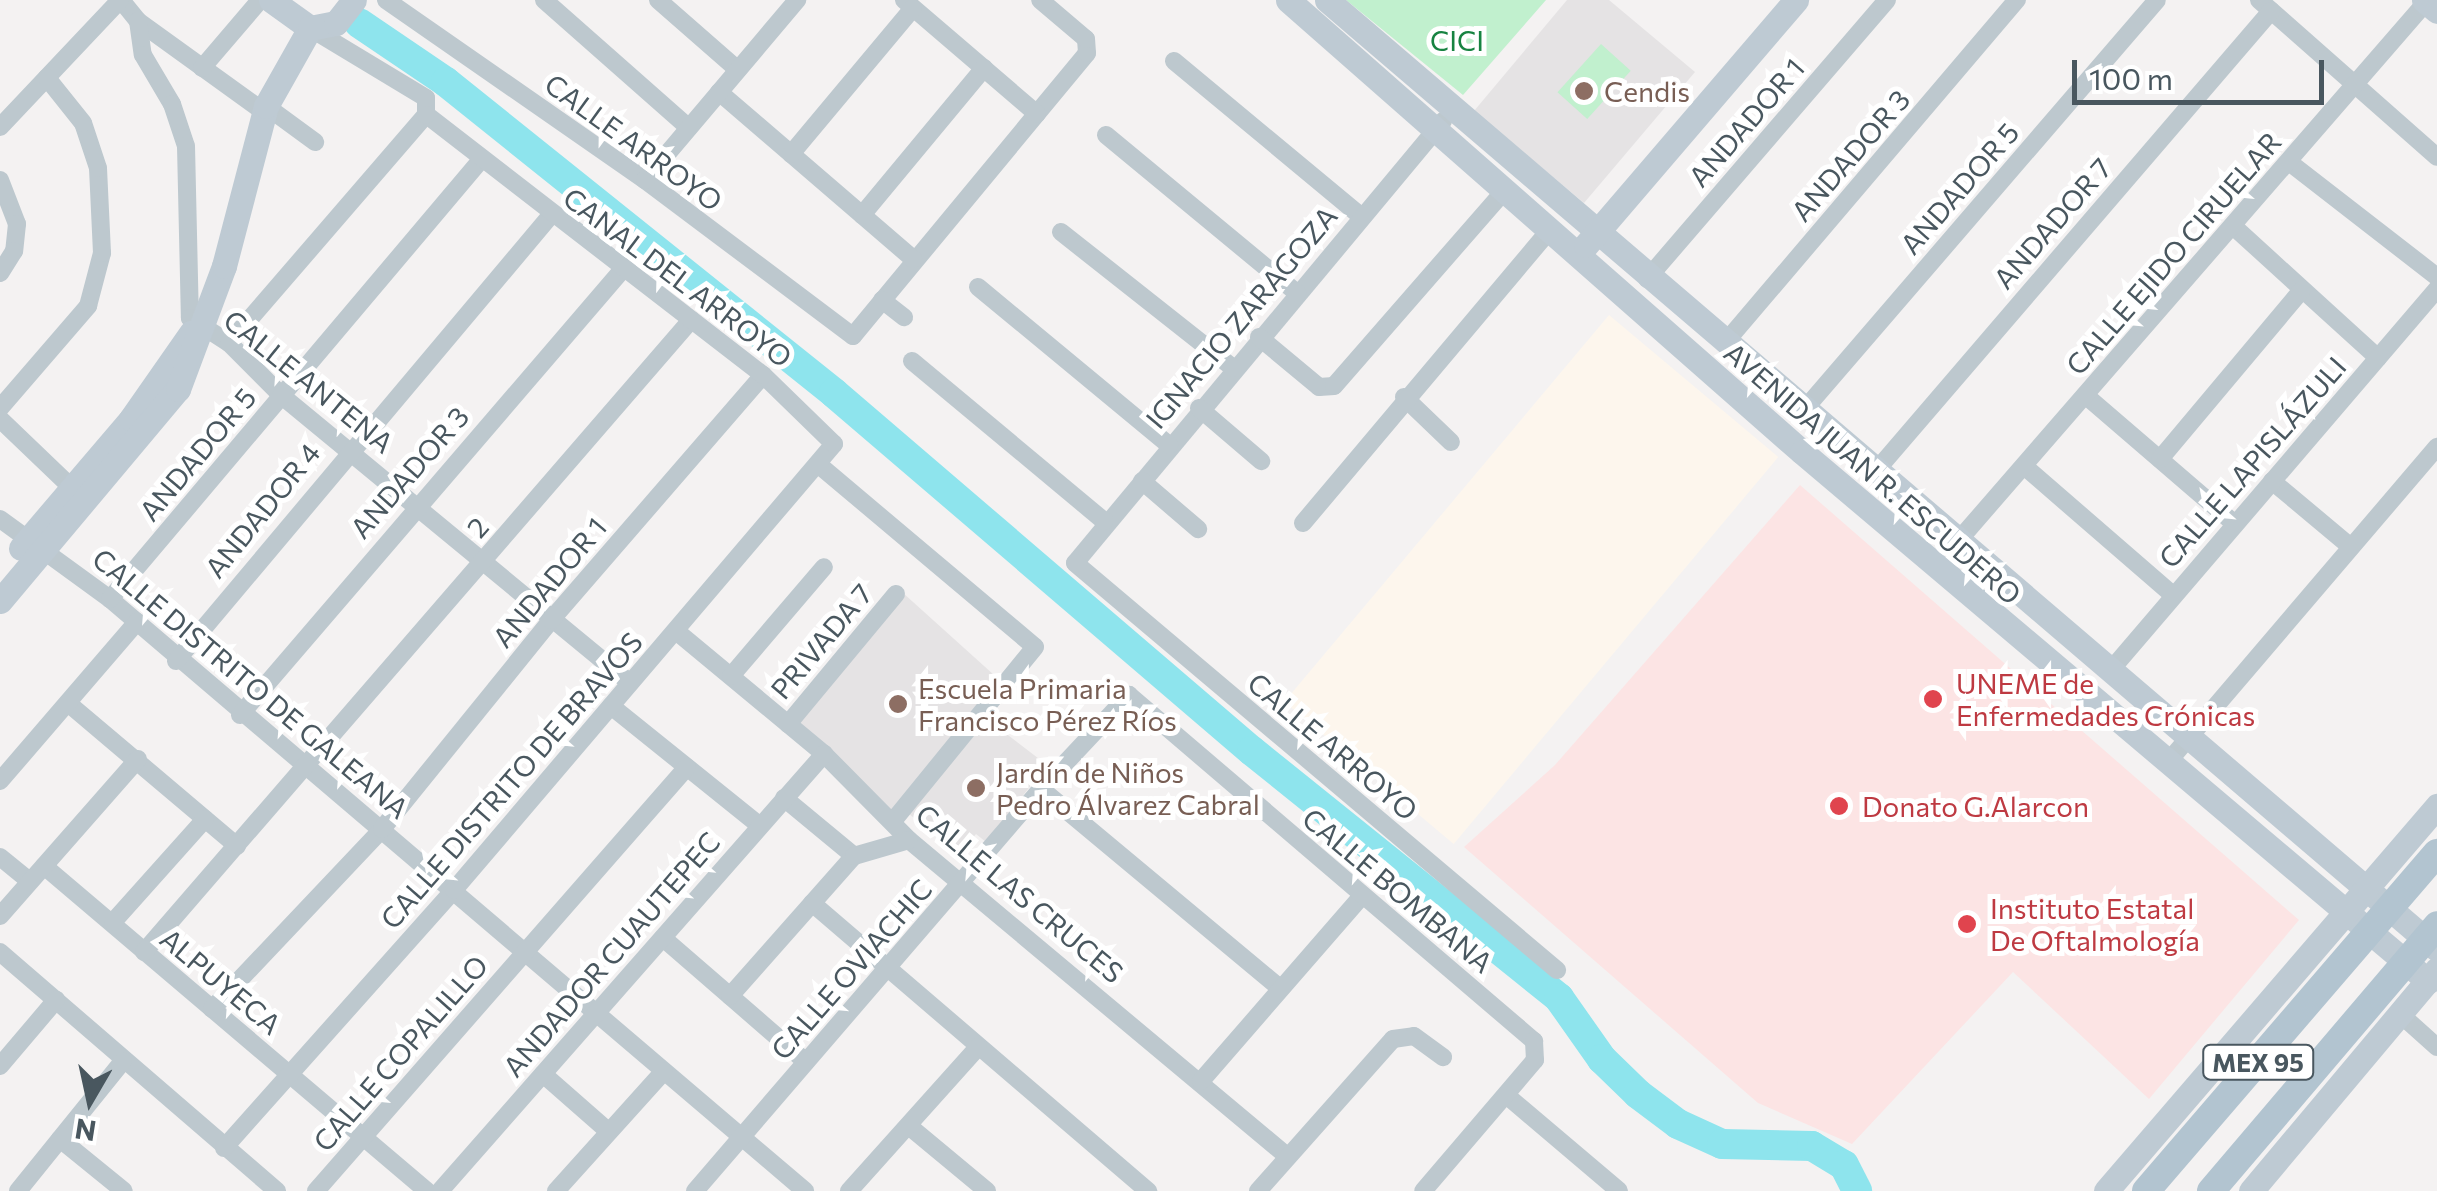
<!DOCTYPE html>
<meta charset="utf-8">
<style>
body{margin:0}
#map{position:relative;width:2437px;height:1191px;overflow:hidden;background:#f4f2f2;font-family:Commissioner,sans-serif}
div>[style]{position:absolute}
.commercial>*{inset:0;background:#fdf6ed;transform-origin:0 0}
.education>*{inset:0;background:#e5e3e4;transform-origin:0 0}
.medical>*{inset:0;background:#fce4e4}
.green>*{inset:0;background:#c1f0ce;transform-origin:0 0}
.river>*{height:30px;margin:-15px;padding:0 15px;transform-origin:15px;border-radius:15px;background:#8ee4ed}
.street>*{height:18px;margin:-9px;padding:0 9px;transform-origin:9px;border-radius:9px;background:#bdc8ce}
.secondary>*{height:25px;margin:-12.5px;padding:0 12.5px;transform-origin:12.5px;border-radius:12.5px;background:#becad3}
.primary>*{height:28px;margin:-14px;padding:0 14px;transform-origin:14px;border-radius:14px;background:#b2c4d0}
.dots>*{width:28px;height:28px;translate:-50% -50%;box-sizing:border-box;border:5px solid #fff;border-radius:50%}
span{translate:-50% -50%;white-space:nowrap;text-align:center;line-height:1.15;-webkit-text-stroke:10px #fff;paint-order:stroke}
.shield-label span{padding:2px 8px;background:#fff;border:2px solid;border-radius:8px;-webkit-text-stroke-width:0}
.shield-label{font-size:25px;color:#49575f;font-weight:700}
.park-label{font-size:28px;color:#178341}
.education-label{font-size:28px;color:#785e54}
.left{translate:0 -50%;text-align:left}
.street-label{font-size:28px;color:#49575f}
.health-label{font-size:28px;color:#be3a42}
.north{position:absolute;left:40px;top:1051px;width:100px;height:100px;-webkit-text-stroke:8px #fff;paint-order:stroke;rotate:189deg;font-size:28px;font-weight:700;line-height:40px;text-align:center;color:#49575f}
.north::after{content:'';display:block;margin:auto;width:35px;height:45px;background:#49575f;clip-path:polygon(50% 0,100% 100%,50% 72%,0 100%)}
.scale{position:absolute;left:2072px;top:60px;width:252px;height:45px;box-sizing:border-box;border:5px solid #49575f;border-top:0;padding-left:12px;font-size:30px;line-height:35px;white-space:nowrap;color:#49575f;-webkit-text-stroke:8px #fff;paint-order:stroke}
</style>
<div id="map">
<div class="commercial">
<i style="left:1609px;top:315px;width:221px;height:505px;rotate:40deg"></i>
</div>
<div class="education">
<i style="clip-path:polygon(1567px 0,1609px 0,1695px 72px,1584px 203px,1474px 111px)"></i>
<i style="left:903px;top:593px;width:137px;height:171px;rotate:42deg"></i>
<i style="clip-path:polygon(983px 716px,1047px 765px,986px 842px,976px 834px,960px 853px,905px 811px)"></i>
</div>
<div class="medical">
<i style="clip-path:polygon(1800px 485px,2299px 920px,2149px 1099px,2013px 972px,1852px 1144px,1758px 1103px,1464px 847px,1555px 765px)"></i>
</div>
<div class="green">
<i style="clip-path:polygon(1346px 0,1546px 0,1463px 95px)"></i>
<i style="left:1601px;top:44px;width:40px;height:65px;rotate:42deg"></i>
</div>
<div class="river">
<i style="left:359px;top:23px;width:105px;rotate:34.1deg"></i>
<i style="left:446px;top:82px;width:497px;rotate:38.7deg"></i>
<i style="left:834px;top:393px;width:550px;rotate:40.58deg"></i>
<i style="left:1252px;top:751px;width:394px;rotate:38.8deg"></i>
<i style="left:1559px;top:998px;width:75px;rotate:54.8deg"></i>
<i style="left:1602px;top:1059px;width:50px;rotate:44.2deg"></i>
<i style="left:1638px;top:1094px;width:50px;rotate:36.9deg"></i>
<i style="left:1678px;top:1124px;width:48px;rotate:24.4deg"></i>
<i style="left:1722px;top:1144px;width:90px;rotate:1.3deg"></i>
<i style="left:1812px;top:1146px;width:37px;rotate:31deg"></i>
<i style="left:1844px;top:1165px;width:29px;rotate:63deg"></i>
</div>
<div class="street">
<i style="left:121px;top:0;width:27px;rotate:51deg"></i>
<i style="left:138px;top:21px;width:155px;rotate:35.8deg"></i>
<i style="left:386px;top:0;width:315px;rotate:34.8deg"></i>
<i style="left:645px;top:180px;width:260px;rotate:36.9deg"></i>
<i style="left:853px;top:336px;width:367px;rotate:-50.4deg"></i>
<i style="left:1087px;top:53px;width:14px;rotate:-94deg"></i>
<i style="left:1086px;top:39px;width:60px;rotate:-139.7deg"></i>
<i style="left:544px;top:0;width:193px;rotate:41.4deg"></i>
<i style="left:658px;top:0;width:106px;rotate:41.2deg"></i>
<i style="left:904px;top:0;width:175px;rotate:40.6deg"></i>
<i style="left:2259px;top:0;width:237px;rotate:41.4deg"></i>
<i style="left:138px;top:21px;width:34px;rotate:82deg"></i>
<i style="left:143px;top:55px;width:57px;rotate:59.4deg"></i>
<i style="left:172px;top:104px;width:44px;rotate:71.6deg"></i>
<i style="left:186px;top:146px;width:172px;rotate:88.7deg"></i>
<i style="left:190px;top:318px;width:46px;rotate:32.7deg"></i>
<i style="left:229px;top:343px;width:75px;rotate:45deg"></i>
<i style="left:282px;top:396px;width:451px;rotate:39.5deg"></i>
<i style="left:1174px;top:61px;width:243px;rotate:39.7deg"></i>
<i style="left:202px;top:68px;width:89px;rotate:-49.5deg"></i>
<i style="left:719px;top:92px;width:256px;rotate:40.7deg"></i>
<i style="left:266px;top:106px;width:61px;rotate:36.3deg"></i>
<i style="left:1443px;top:121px;width:575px;rotate:129.78deg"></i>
<i style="left:1075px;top:563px;width:631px;rotate:40.18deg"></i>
<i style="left:0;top:127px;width:175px;rotate:-46.6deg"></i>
<i style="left:1106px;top:135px;width:248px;rotate:39.6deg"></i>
<i style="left:791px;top:154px;width:190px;rotate:-50.1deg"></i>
<i style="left:2289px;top:162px;width:187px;rotate:37.8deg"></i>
<i style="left:0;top:180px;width:47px;rotate:68.9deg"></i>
<i style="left:17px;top:224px;width:27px;rotate:96deg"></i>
<i style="left:14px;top:251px;width:26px;rotate:122deg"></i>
<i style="left:645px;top:180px;width:236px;rotate:-49.8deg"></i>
<i style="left:862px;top:215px;width:191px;rotate:-50.3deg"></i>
<i style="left:2233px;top:226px;width:196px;rotate:42.3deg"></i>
<i style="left:1061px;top:232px;width:219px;rotate:38.3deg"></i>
<i style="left:1647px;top:279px;width:368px;rotate:-49.3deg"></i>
<i style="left:978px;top:287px;width:248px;rotate:39.6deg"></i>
<i style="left:882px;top:300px;width:28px;rotate:38deg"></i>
<i style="left:1259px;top:337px;width:78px;rotate:39.8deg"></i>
<i style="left:1319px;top:387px;width:15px;rotate:-4deg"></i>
<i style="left:1334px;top:386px;width:259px;rotate:-48.9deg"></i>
<i style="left:229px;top:343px;width:301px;rotate:-49.2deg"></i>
<i style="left:1724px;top:344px;width:452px;rotate:-49.6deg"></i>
<i style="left:912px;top:361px;width:250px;rotate:39.8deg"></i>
<i style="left:2085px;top:395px;width:198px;rotate:40.7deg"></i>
<i style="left:1404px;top:397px;width:65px;rotate:43.8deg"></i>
<i style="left:0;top:408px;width:135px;rotate:-49.2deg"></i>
<i style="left:88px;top:306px;width:55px;rotate:-75.2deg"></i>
<i style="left:102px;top:253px;width:85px;rotate:-92.7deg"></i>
<i style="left:98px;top:168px;width:47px;rotate:-108.4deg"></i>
<i style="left:83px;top:123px;width:58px;rotate:-128.7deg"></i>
<i style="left:1199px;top:408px;width:82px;rotate:40.5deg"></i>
<i style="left:1803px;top:411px;width:542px;rotate:-49.26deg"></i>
<i style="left:0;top:419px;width:98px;rotate:43.8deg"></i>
<i style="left:2160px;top:459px;width:221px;rotate:-50deg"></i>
<i style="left:819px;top:465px;width:282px;rotate:40.1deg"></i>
<i style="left:1035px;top:647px;width:225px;rotate:129.2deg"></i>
<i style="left:2024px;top:466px;width:197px;rotate:40.9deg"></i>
<i style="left:1875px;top:472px;width:608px;rotate:-49.34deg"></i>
<i style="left:1142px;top:481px;width:74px;rotate:40.6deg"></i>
<i style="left:2272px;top:481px;width:103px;rotate:39.9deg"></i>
<i style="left:0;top:519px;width:136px;rotate:36deg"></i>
<i style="left:110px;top:599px;width:913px;rotate:40.42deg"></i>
<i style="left:1303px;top:523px;width:380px;rotate:-49.9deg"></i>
<i style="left:1958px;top:541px;width:717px;rotate:-49.02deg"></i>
<i style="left:110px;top:599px;width:573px;rotate:-49.81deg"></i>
<i style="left:676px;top:631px;width:192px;rotate:39.7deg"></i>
<i style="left:824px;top:754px;width:121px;rotate:45.3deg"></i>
<i style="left:909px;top:840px;width:491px;rotate:39.9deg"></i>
<i style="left:176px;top:661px;width:583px;rotate:-49.94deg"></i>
<i style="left:2110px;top:671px;width:503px;rotate:-49.44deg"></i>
<i style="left:731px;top:676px;width:143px;rotate:-49.5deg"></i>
<i style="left:69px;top:704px;width:220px;rotate:40.2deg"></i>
<i style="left:611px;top:706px;width:191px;rotate:38.8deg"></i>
<i style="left:240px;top:715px;width:589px;rotate:-49.34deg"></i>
<i style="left:788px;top:724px;width:169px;rotate:-50.3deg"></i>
<i style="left:2167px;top:763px;width:416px;rotate:-49.5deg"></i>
<i style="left:0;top:781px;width:210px;rotate:-49.3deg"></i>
<i style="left:1041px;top:789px;width:310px;rotate:39.8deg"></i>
<i style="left:784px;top:798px;width:91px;rotate:39.6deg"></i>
<i style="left:0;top:857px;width:38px;rotate:39deg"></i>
<i style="left:44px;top:866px;width:502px;rotate:40.32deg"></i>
<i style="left:812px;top:903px;width:443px;rotate:40.6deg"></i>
<i style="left:0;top:916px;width:209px;rotate:-48.7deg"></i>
<i style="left:113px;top:922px;width:138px;rotate:-48.2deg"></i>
<i style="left:663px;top:938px;width:189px;rotate:40.9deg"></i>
<i style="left:0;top:952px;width:366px;rotate:40.8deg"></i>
<i style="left:144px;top:952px;width:836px;rotate:-49.12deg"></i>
<i style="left:730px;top:996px;width:187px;rotate:-48.5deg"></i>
<i style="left:854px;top:856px;width:57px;rotate:-16.2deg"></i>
<i style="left:212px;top:1009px;width:248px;rotate:-46.6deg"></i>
<i style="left:382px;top:829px;width:269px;rotate:-51deg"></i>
<i style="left:551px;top:620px;width:324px;rotate:-49.1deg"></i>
<i style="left:2399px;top:1013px;width:51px;rotate:41.8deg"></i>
<i style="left:0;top:1066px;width:87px;rotate:-49.7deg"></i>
<i style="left:543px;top:1074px;width:86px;rotate:41.2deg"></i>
<i style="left:1201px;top:1081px;width:244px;rotate:-49deg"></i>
<i style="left:1506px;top:1095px;width:148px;rotate:40.3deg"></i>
<i style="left:910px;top:1127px;width:100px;rotate:39.7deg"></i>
<i style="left:60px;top:1139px;width:82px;rotate:39.1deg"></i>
<i style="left:224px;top:1148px;width:346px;rotate:-48.3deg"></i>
<i style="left:454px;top:890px;width:586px;rotate:-49.57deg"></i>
<i style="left:834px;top:444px;width:99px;rotate:-135.8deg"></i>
<i style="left:763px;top:375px;width:426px;rotate:-142.3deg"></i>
<i style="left:426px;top:115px;width:17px;rotate:-90deg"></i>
<i style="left:426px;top:98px;width:135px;rotate:-148.9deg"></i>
<i style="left:18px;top:1191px;width:167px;rotate:-51.1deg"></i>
<i style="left:316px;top:1191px;width:563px;rotate:-48.81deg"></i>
<i style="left:440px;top:1191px;width:582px;rotate:-48.69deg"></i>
<i style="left:556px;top:1191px;width:161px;rotate:-48deg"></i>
<i style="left:695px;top:1191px;width:530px;rotate:-49.28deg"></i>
<i style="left:1041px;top:789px;width:129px;rotate:-46.9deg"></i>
<i style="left:1129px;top:695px;width:533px;rotate:40.51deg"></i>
<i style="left:1534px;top:1041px;width:19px;rotate:87deg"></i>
<i style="left:1535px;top:1060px;width:172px;rotate:130.5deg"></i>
<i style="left:849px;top:1191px;width:193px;rotate:-48.1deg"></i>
<i style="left:1258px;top:1191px;width:203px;rotate:-48.4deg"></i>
<i style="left:1393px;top:1039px;width:21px;rotate:-8deg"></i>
<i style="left:1414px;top:1036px;width:36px;rotate:36deg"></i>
</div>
<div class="secondary">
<i style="left:271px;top:0;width:48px;rotate:35.7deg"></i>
<i style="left:1288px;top:0;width:684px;rotate:41.33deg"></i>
<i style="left:1802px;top:452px;width:820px;rotate:40.2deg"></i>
<i style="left:1327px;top:0;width:1460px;rotate:40.53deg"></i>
<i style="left:2424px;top:0;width:17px;rotate:40deg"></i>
<i style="left:1586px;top:245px;width:323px;rotate:-49.4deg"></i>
<i style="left:21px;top:548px;width:170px;rotate:-49.5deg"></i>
<i style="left:131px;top:419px;width:105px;rotate:-55.1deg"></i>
<i style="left:0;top:601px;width:277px;rotate:-50deg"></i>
<i style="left:178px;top:389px;width:131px;rotate:-69.5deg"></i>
<i style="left:224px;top:266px;width:165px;rotate:-75.3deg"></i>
<i style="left:266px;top:106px;width:90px;rotate:-60.6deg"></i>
<i style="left:310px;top:28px;width:26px;rotate:-11deg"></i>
<i style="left:336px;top:23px;width:29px;rotate:-52deg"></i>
<i style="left:2106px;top:1191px;width:508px;rotate:-49.31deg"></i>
<i style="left:2251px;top:1191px;width:290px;rotate:-50deg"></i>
</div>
<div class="primary">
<i style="left:2146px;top:1191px;width:446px;rotate:-49.3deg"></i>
<i style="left:2211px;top:1191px;width:349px;rotate:-49.6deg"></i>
</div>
<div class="dots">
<i style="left:1584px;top:91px;background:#8d6e63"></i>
<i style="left:1933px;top:699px;background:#e0444e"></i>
<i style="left:898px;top:704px;background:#8d6e63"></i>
<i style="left:976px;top:788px;background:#8d6e63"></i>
<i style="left:1839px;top:806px;background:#e0444e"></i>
<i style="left:1967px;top:924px;background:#e0444e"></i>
</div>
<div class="shield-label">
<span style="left:2258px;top:1062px">MEX 95</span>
</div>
<div class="park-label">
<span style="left:1457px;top:40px">CICI</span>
</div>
<div class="education-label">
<span class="left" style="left:1604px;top:91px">Cendis</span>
<span class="left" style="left:918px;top:704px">Escuela Primaria<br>Francisco Pérez Ríos</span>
<span class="left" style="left:996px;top:788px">Jardín de Niños<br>Pedro Álvarez Cabral</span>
</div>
<div class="street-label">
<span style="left:1746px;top:122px;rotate:-49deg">ANDADOR 1</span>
<span style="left:634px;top:142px;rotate:36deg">CALLE ARROYO</span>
<span style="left:1850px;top:155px;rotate:-49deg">ANDADOR 3</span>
<span style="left:1959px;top:188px;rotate:-49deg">ANDADOR 5</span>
<span style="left:2052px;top:223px;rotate:-49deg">ANDADOR 7</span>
<span style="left:2173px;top:253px;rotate:-49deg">CALLE EJIDO CIRUELAR</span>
<span style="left:678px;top:277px;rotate:37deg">CANAL DEL ARROYO</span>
<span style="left:1241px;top:317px;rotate:-50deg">IGNACIO ZARAGOZA</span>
<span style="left:309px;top:381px;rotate:39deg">CALLE ANTENA</span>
<span style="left:197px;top:454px;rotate:-50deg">ANDADOR 5</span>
<span style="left:2252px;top:462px;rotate:-49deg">CALLE LAPISLÁZULI</span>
<span style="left:409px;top:472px;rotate:-49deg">ANDADOR 3</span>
<span style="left:1873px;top:473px;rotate:41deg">AVENIDA JUAN R. ESCUDERO</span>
<span style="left:262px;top:510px;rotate:-51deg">ANDADOR 4</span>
<span style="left:477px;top:527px;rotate:-49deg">2</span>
<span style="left:549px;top:582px;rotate:-50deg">ANDADOR 1</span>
<span style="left:821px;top:641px;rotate:-50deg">PRIVADA 7</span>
<span style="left:251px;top:683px;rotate:40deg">CALLE DISTRITO DE GALEANA</span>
<span style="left:1333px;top:746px;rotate:40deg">CALLE ARROYO</span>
<span style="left:511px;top:780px;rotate:-49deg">CALLE DISTRITO DE BRAVOS</span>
<span style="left:1398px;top:890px;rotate:40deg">CALLE BOMBANA</span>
<span style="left:1020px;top:893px;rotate:40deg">CALLE LAS CRUCES</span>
<span style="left:611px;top:954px;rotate:-49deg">ANDADOR CUAUTEPEC</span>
<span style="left:851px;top:969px;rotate:-49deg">CALLE OVIACHIC</span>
<span style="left:221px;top:981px;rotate:40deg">ALPUYECA</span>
<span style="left:400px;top:1053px;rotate:-49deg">CALLE COPALILLO</span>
</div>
<div class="health-label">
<span class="left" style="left:1956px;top:699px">UNEME de<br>Enfermedades Crónicas</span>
<span class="left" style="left:1862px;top:806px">Donato G.Alarcon</span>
<span class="left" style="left:1990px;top:924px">Instituto Estatal<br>De Oftalmología</span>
</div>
<div class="north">N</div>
<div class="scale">100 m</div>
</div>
